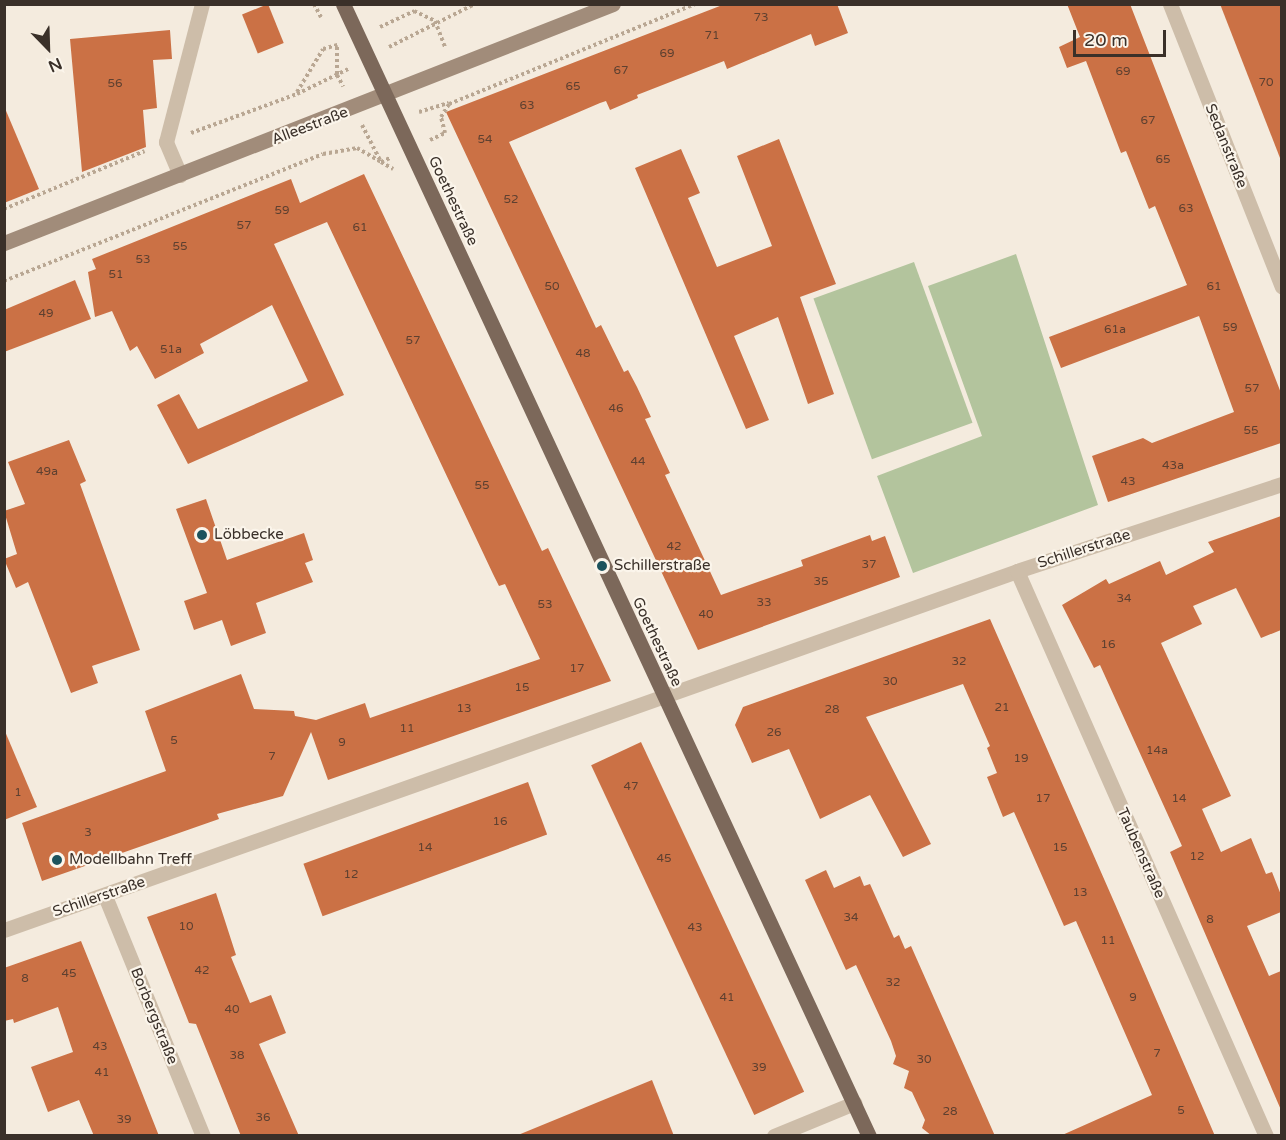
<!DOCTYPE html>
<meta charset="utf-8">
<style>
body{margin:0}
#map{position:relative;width:1286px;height:1140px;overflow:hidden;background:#f4ebde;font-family:"Varela Round",sans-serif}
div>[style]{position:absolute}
.green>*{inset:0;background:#b3c49d;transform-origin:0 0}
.building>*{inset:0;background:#cb7145;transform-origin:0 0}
.path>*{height:4px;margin-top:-2px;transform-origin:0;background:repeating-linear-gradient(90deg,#b9a793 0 3px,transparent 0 6px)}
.service>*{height:15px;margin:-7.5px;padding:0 7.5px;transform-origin:7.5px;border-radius:7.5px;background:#cdbda9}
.minor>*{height:15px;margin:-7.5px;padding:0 7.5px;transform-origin:7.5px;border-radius:7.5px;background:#cdbda9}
.secondary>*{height:15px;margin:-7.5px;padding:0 7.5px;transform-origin:7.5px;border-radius:7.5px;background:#a18c7a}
.primary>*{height:15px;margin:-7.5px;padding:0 7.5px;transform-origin:7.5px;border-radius:7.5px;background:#7c685a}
.dots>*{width:16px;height:16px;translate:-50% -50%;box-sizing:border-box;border:3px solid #fbf5eb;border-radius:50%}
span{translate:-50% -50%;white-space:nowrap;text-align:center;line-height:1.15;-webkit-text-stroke:4.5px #fbf5eb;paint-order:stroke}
.number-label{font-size:12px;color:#5e4030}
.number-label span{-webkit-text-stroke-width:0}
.street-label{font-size:15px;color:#3a3029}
.poi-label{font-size:15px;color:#3a3029}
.left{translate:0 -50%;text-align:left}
.frame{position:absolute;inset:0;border:6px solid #3a3029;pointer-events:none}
.north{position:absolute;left:18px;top:18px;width:60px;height:60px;-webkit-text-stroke:4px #fbf5eb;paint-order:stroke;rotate:157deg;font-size:16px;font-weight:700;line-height:24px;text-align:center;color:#3a3029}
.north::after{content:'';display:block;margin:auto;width:21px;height:27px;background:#3a3029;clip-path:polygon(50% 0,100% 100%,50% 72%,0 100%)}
.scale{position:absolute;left:1073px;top:30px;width:93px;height:27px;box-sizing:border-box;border:3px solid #3a3029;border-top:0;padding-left:8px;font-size:18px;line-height:21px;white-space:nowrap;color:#3a3029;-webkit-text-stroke:4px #fbf5eb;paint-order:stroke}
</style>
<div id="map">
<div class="green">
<i style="clip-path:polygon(1016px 254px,1098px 505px,913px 573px,877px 476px,982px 436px,928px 286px)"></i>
<i style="left:914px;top:262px;width:171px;height:107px;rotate:70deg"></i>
</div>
<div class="building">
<i style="left:268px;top:4px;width:42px;height:28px;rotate:68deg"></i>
<i style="clip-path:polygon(725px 4px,837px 4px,848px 33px,815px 46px,811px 34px,727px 69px,724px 61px,637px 95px,638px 98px,610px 110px,606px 101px,600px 103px,509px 142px,596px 328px,601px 325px,624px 372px,628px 370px,637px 387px,651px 417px,645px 419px,670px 473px,665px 475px,721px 595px,803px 566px,801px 560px,870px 535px,872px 541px,885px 536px,900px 577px,698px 650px,446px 112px)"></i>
<i style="clip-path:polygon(1067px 4px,1130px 4px,1281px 393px,1281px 443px,1108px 502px,1092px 456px,1143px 438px,1152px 443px,1234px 412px,1199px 316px,1061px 368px,1049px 337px,1187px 285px,1155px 206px,1149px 209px,1126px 151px,1121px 153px,1086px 61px,1067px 68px,1059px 47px,1080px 37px)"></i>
<i style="clip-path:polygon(1220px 4px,1281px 4px,1281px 158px,1280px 158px)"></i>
<i style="clip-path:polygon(170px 30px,172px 59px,153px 60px,157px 108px,143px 110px,146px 147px,82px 172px,70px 39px)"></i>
<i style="clip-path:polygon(4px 106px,39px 189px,4px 203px)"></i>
<i style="clip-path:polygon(779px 139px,836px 284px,800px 297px,834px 394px,808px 404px,778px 317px,734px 336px,769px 420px,746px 429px,635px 168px,681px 149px,700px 193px,688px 198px,717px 267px,772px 246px,737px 156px)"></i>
<i style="clip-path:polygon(364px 174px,542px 551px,548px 548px,611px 681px,328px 780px,311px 732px,283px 796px,217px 814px,219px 819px,42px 881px,22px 823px,166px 771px,145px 711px,241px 674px,254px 709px,294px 711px,295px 716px,316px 720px,365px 703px,370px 718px,540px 659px,505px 584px,499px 586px,493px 574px,327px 222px,274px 244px,344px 395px,188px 464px,157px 405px,179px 394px,198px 429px,308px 381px,272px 305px,200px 344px,204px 353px,155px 379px,137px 346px,130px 351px,112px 311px,95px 317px,88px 272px,96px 269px,92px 259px,291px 179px,300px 203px)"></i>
<i style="clip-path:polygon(75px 280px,91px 319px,4px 352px,4px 310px)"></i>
<i style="clip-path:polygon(69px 440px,86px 481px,80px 484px,140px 650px,92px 666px,98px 683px,71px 693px,28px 582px,16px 588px,4px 559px,17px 554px,4px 511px,25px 504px,8px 462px)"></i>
<i style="clip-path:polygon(206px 499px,227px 560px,304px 533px,313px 560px,305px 563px,313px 582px,256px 603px,266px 633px,231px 646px,222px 620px,194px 630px,184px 601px,207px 593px,176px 509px)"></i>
<i style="clip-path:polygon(1281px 516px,1281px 630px,1261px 638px,1236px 588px,1193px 606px,1202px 624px,1161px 643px,1231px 796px,1202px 809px,1221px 852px,1251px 838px,1266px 874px,1272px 872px,1281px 895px,1281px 912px,1247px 926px,1269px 976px,1281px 971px,1281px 1110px,1170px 852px,1182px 846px,1100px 665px,1094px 668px,1062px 605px,1106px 579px,1109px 584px,1160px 561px,1166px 575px,1214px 552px,1208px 542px)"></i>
<i style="clip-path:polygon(990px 619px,1115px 904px,1215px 1136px,1060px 1136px,1152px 1095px,1076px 921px,1064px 926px,1014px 812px,1003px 817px,987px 777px,997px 773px,987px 748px,990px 746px,963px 684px,866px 717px,931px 844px,903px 857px,870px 795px,820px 819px,789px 749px,752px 763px,735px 725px,743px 707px)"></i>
<i style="clip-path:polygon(4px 729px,37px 807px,4px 820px)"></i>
<i style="left:641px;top:742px;width:386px;height:55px;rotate:65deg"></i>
<i style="left:528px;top:782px;width:56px;height:239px;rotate:70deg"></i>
<i style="clip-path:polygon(826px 870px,834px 888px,860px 876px,864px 886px,870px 884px,894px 938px,899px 935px,905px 949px,911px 946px,995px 1136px,932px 1136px,922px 1128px,925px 1120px,918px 1105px,912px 1092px,904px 1088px,909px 1071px,893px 1064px,896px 1056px,891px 1041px,856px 965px,846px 970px,805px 880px)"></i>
<i style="clip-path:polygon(216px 893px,236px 955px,231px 957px,250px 1003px,271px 995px,286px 1033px,259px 1044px,299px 1136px,241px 1136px,196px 1024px,189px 1023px,147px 917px)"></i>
<i style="clip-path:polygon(81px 941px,129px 1060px,159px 1136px,94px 1136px,79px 1100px,48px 1112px,31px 1067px,73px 1052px,58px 1007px,14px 1023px,13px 1019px,4px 1021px,4px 968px)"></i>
<i style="clip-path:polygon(652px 1080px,674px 1136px,518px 1136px,518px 1135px)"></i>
</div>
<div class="path">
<i style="left:314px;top:4px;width:15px;rotate:62deg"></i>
<i style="left:380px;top:27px;width:38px;rotate:-25deg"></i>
<i style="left:414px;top:11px;width:23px;rotate:25deg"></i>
<i style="left:435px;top:21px;width:28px;rotate:69deg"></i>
<i style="left:337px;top:47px;width:28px;rotate:90deg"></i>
<i style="left:337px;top:75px;width:13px;rotate:61deg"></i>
<i style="left:389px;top:47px;width:96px;rotate:-26.6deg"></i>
<i style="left:297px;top:92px;width:50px;rotate:-58.8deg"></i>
<i style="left:323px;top:49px;width:15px;rotate:-16deg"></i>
<i style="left:419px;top:112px;width:31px;rotate:-17deg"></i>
<i style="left:362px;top:125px;width:42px;rotate:62.8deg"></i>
<i style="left:381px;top:162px;width:14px;rotate:30deg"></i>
<i style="left:191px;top:133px;width:113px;rotate:-20.2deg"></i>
<i style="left:297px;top:94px;width:57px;rotate:-26.1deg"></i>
<i style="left:430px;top:140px;width:17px;rotate:-25deg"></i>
<i style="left:445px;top:133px;width:16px;rotate:-104deg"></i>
<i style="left:441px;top:117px;width:15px;rotate:-58deg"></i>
<i style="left:449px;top:104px;width:266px;rotate:-22.1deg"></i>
<i style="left:4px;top:209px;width:152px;rotate:-22.4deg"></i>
<i style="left:4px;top:281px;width:343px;rotate:-21.7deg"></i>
<i style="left:323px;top:154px;width:35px;rotate:-10deg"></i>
<i style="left:357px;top:148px;width:28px;rotate:30deg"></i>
<i style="left:381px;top:162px;width:10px;rotate:-24deg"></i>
</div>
<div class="service">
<i style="left:180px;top:175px;width:36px;rotate:-113deg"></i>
<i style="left:166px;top:142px;width:143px;rotate:-75.4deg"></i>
</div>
<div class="minor">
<i style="left:1170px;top:4px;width:304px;rotate:68.4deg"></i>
<i style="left:1017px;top:571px;width:617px;rotate:66.22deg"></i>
<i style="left:105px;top:896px;width:259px;rotate:67.8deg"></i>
<i style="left:4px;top:930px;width:1075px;rotate:-19.51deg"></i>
<i style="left:1017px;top:571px;width:279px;rotate:-18.2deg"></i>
<i style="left:774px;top:1136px;width:87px;rotate:-22.4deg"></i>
</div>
<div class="secondary">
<i style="left:4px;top:243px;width:654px;rotate:-21.43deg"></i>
</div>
<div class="primary">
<i style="left:343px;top:4px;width:1248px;rotate:65.08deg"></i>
</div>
<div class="dots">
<i style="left:202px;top:535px;background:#1c535d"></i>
<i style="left:602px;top:566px;background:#1c535d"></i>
<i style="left:57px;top:860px;background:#1c535d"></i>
</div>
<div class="number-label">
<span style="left:761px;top:18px">73</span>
<span style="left:712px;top:36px">71</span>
<span style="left:667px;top:54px">69</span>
<span style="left:621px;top:71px">67</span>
<span style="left:1123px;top:72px">69</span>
<span style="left:1266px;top:83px">70</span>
<span style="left:115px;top:84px">56</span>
<span style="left:573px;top:87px">65</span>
<span style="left:527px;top:106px">63</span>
<span style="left:1148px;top:121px">67</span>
<span style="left:485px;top:140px">54</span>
<span style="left:1163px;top:160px">65</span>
<span style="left:511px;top:200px">52</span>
<span style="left:1186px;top:209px">63</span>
<span style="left:282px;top:211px">59</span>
<span style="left:244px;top:226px">57</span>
<span style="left:360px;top:228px">61</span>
<span style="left:180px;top:247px">55</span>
<span style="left:143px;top:260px">53</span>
<span style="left:116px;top:275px">51</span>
<span style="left:552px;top:287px">50</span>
<span style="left:1214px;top:287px">61</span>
<span style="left:46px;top:314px">49</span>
<span style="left:1230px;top:328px">59</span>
<span style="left:1115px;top:330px">61a</span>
<span style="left:413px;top:341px">57</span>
<span style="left:171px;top:350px">51a</span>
<span style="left:583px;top:354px">48</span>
<span style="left:1252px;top:389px">57</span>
<span style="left:616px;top:409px">46</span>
<span style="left:1251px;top:431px">55</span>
<span style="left:638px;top:462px">44</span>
<span style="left:1173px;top:466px">43a</span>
<span style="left:47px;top:472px">49a</span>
<span style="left:1128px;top:482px">43</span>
<span style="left:482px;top:486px">55</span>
<span style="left:674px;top:547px">42</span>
<span style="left:869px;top:565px">37</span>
<span style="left:821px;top:582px">35</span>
<span style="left:1124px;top:599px">34</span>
<span style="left:764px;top:603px">33</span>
<span style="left:545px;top:605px">53</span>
<span style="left:706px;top:615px">40</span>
<span style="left:1108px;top:645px">16</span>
<span style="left:959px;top:662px">32</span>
<span style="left:577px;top:669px">17</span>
<span style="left:890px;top:682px">30</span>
<span style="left:522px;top:688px">15</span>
<span style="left:1002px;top:708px">21</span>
<span style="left:464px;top:709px">13</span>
<span style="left:832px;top:710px">28</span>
<span style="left:407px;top:729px">11</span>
<span style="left:774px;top:733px">26</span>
<span style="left:174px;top:741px">5</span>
<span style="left:342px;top:743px">9</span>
<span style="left:1157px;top:751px">14a</span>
<span style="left:272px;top:757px">7</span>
<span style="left:1021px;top:759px">19</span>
<span style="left:631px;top:787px">47</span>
<span style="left:18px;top:793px">1</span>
<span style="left:1043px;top:799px">17</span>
<span style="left:1179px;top:799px">14</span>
<span style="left:500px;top:822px">16</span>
<span style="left:88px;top:833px">3</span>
<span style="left:425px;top:848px">14</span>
<span style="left:1060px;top:848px">15</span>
<span style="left:1197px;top:857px">12</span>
<span style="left:664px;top:859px">45</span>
<span style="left:351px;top:875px">12</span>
<span style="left:1080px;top:893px">13</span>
<span style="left:851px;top:918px">34</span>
<span style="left:1210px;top:920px">8</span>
<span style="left:186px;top:927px">10</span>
<span style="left:695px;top:928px">43</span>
<span style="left:1108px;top:941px">11</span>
<span style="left:202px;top:971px">42</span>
<span style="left:69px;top:974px">45</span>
<span style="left:25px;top:979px">8</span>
<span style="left:893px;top:983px">32</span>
<span style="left:727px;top:998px">41</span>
<span style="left:1133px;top:998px">9</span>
<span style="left:232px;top:1010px">40</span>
<span style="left:100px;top:1047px">43</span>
<span style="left:1157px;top:1054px">7</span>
<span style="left:237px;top:1056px">38</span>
<span style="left:924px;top:1060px">30</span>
<span style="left:759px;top:1068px">39</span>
<span style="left:102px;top:1073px">41</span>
<span style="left:1181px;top:1111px">5</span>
<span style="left:950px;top:1112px">28</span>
<span style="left:263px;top:1118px">36</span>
<span style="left:124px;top:1120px">39</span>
</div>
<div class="street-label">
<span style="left:310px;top:126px;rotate:-21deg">Alleestraße</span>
<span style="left:1226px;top:146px;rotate:68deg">Sedanstraße</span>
<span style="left:453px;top:201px;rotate:65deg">Goethestraße</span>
<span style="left:1084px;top:549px;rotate:-18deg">Schillerstraße</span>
<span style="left:657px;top:642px;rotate:65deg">Goethestraße</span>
<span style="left:1141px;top:853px;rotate:66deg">Taubenstraße</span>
<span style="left:99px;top:897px;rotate:-19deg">Schillerstraße</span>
<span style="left:154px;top:1016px;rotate:68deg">Borbergstraße</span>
</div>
<div class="poi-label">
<span class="left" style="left:214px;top:535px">Löbbecke</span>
<span class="left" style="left:614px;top:566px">Schillerstraße</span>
<span class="left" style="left:69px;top:860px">Modellbahn Treff</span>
</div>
<div class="frame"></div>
<div class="north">N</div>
<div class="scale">20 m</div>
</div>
